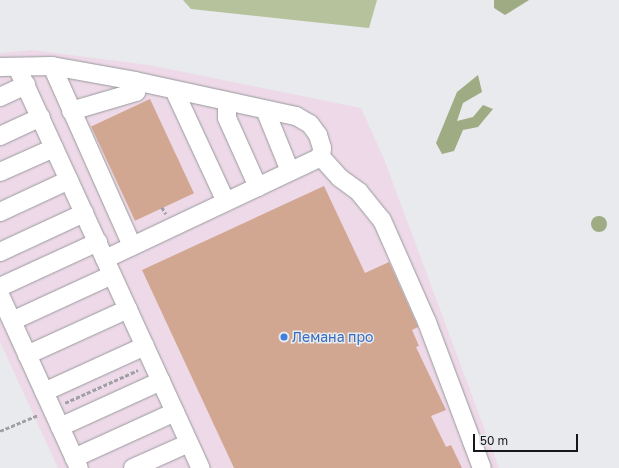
<!DOCTYPE html>
<meta charset="utf-8">
<style>
body{margin:0}
#map{position:relative;width:619px;height:468px;overflow:hidden;background:#e8eaed;font-family:"Golos Text",sans-serif}
div>[style]{position:absolute}
.commercial>*{inset:0;background:#eed9e8}
.green>*{inset:0;background:#b5c29b}
.forest>*{inset:0;background:#9fac83}
.round{border-radius:50%}
.building>*{inset:0;background:#d2a792;transform-origin:0 0}
.path>*{height:2.5px;margin-top:-1.25px;transform-origin:0;background:repeating-linear-gradient(90deg,#9fa0a3 0 4px,transparent 0 6px)}
.roads{filter:drop-shadow(0 0 1px #979a9c) drop-shadow(0 0 1px #979a9c)}
.minor>*{height:18px;margin:-9px;padding:0 9px;transform-origin:9px;border-radius:9px;background:#fff}
.dots>*{width:11px;height:11px;translate:-50% -50%;box-sizing:border-box;border:2px solid #e8eaed;border-radius:50%}
span{translate:-50% -50%;white-space:nowrap;text-align:center;line-height:1.15;-webkit-text-stroke:3px #e8eaed;paint-order:stroke}
.shop-label{font-size:14px;color:#366cbe}
.left{translate:0 -50%;text-align:left}
.scale{position:absolute;left:473px;top:434px;width:105px;height:18px;box-sizing:border-box;border:2px solid #171819;border-top:0;padding-left:5px;font-size:12px;line-height:14px;white-space:nowrap;color:#171819;-webkit-text-stroke:3px #e8eaed;paint-order:stroke}
</style>
<div id="map">
<div class="commercial">
<i style="clip-path:polygon(31px 50px,149px 65px,361px 108px,384px 159px,499px 468px,58px 468px,0 342px,0 53px)"></i>
</div>
<div class="green">
<i style="clip-path:polygon(183px 0,377px 0,369px 28px,191px 9px)"></i>
</div>
<div class="forest">
<i style="clip-path:polygon(494px 0,529px 0,505px 15px,494px 8px)"></i>
<i style="clip-path:polygon(478px 75px,482px 92px,463px 103px,457px 121px,473px 117px,483px 105px,493px 109px,478px 127px,463px 130px,454px 151px,442px 154px,436px 143px,457px 92px)"></i>
<i class="round" style="left:591px;top:216px;width:16px;height:16px"></i>
</div>
<div class="building">
<i style="left:150px;top:99px;width:104px;height:65px;rotate:65deg"></i>
<i style="clip-path:polygon(324px 186px,365px 273px,389px 262px,418px 327px,412px 330px,419px 346px,416px 347px,446px 410px,431px 416px,446px 447px,451px 445px,462px 468px,234px 468px,142px 270px)"></i>
</div>
<div class="path">
<i style="left:162px;top:207px;width:8px;rotate:60deg"></i>
<i style="left:65px;top:403px;width:80px;rotate:-24.3deg"></i>
<i style="left:0;top:431px;width:41px;rotate:-22.8deg"></i>
</div>
<div class="roads">
<div class="minor">
<i style="left:52px;top:66px;width:197px;rotate:66deg"></i>
<i style="left:0;top:67px;width:52px;rotate:-1.1deg"></i>
<i style="left:52px;top:66px;width:84px;rotate:10.2deg"></i>
<i style="left:135px;top:81px;width:165px;rotate:12.3deg"></i>
<i style="left:296px;top:116px;width:16px;rotate:30deg"></i>
<i style="left:310px;top:124px;width:14px;rotate:54deg"></i>
<i style="left:318px;top:135px;width:14px;rotate:73deg"></i>
<i style="left:322px;top:148px;width:9px;rotate:96deg"></i>
<i style="left:321px;top:157px;width:239px;rotate:154.7deg"></i>
<i style="left:17px;top:67px;width:441px;rotate:65.4deg"></i>
<i style="left:175px;top:92px;width:121px;rotate:65.1deg"></i>
<i style="left:0;top:97px;width:29px;rotate:-25deg"></i>
<i style="left:227px;top:103px;width:15px;rotate:90deg"></i>
<i style="left:227px;top:118px;width:76px;rotate:65.8deg"></i>
<i style="left:71px;top:111px;width:68px;rotate:-16.3deg"></i>
<i style="left:136px;top:92px;width:11px;rotate:-95deg"></i>
<i style="left:266px;top:112px;width:64px;rotate:67.9deg"></i>
<i style="left:0;top:136px;width:45px;rotate:-24.9deg"></i>
<i style="left:321px;top:157px;width:28px;rotate:48deg"></i>
<i style="left:340px;top:178px;width:24px;rotate:36deg"></i>
<i style="left:359px;top:192px;width:36px;rotate:51deg"></i>
<i style="left:382px;top:220px;width:111px;rotate:66.2deg"></i>
<i style="left:427px;top:322px;width:156px;rotate:69.4deg"></i>
<i style="left:0;top:172px;width:59px;rotate:-24deg"></i>
<i style="left:0;top:212px;width:76px;rotate:-24.9deg"></i>
<i style="left:0;top:252px;width:93px;rotate:-24.9deg"></i>
<i style="left:0;top:287px;width:108px;rotate:-24.7deg"></i>
<i style="left:0;top:295px;width:190px;rotate:65.5deg"></i>
<i style="left:12px;top:321px;width:110px;rotate:-24.7deg"></i>
<i style="left:27px;top:355px;width:111px;rotate:-24.5deg"></i>
<i style="left:44px;top:392px;width:111px;rotate:-24.5deg"></i>
<i style="left:60px;top:427px;width:111px;rotate:-24.5deg"></i>
<i style="left:74px;top:458px;width:111px;rotate:-24.5deg"></i>
<i style="left:133px;top:468px;width:61px;rotate:-24.1deg"></i>
</div>
</div>
<div class="dots">
<i style="left:284px;top:337px;background:#3f7fe0"></i>
</div>
<div class="shop-label">
<span class="left" style="left:292px;top:337px">Лемана про</span>
</div>
<div class="scale">50 m</div>
</div>
